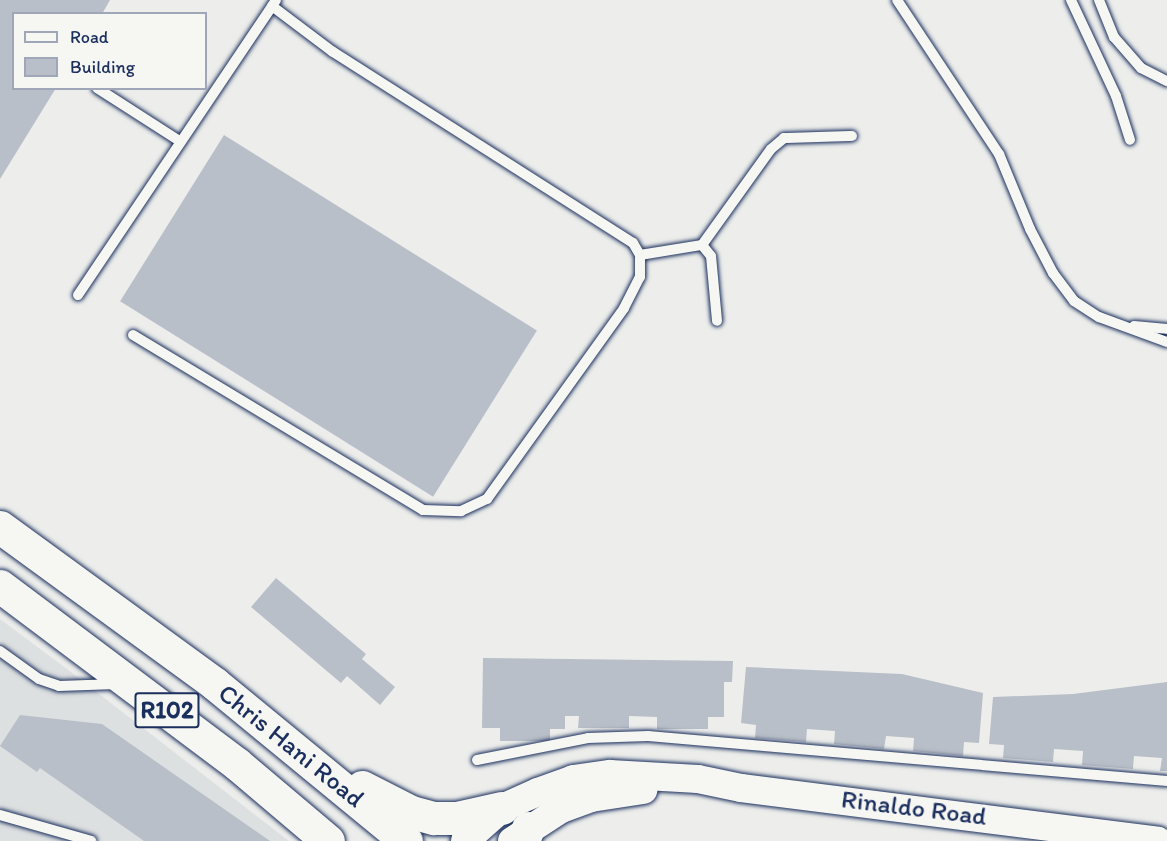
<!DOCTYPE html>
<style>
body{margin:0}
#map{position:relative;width:1167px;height:841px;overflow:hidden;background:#edeeec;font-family:Itim,sans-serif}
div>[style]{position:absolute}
.built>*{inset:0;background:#dde0e1}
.building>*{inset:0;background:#b9bfc8;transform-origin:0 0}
.roads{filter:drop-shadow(0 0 2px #1b2f5e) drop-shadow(0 0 2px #1b2f5e)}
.lane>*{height:10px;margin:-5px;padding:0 5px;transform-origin:5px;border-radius:5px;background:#f6f6f2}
.secondary>*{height:28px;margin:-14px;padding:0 14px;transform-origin:14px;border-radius:14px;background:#f6f6f2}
.primary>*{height:33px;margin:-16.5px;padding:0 16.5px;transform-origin:16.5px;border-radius:16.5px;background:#f6f6f2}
span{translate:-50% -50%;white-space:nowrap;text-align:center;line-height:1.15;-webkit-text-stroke:5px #f6f6f2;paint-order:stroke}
.shield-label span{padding:2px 4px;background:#f6f6f2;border:2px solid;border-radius:4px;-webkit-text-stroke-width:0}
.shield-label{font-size:24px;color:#1b2f5e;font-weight:700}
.street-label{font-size:26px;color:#1b2f5e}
.legend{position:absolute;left:12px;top:12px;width:195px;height:78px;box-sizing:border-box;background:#f6f6f2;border:2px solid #9ea6b7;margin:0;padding:8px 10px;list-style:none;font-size:18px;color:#1b2f5e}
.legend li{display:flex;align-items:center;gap:12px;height:30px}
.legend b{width:30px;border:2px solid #9ea6b7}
</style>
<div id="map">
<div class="built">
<i style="clip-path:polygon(0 619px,67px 669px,289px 841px,0 841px)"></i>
</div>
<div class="building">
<i style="clip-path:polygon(0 0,110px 0,102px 14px,14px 14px,14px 88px,56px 88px,0 179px)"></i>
<i style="left:224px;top:135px;width:369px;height:196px;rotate:32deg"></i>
<i style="clip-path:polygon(276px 578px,366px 654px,362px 659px,395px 687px,380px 705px,347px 676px,341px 683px,251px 607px)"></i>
<i style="clip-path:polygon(483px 658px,733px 661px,732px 682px,724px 682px,724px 717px,708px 717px,708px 729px,657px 729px,657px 717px,629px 716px,629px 728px,578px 728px,579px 716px,565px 716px,565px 729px,550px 729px,550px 741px,500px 741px,500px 728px,482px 728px)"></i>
<i style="clip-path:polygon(746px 667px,902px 674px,983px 693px,979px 743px,964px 742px,963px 756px,913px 751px,914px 738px,886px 736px,884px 749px,834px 744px,835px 731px,807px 729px,806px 742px,755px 738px,756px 725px,741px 723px)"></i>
<i style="clip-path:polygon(1167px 682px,1167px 771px,1160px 771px,1162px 758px,1134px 756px,1133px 769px,1082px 765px,1083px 751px,1054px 749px,1053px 762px,1003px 758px,1004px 745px,989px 744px,993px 697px,1073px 694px)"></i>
<i style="clip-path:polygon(20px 715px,102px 724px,270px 841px,144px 841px,40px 768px,37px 772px,0 746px)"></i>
</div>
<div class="roads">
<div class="lane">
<i style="left:897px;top:0;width:185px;rotate:56.5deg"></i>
<i style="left:999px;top:154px;width:81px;rotate:67.5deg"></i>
<i style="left:1030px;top:229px;width:50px;rotate:62.4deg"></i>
<i style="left:1053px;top:273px;width:35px;rotate:53deg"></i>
<i style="left:1074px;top:301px;width:30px;rotate:33deg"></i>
<i style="left:1099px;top:317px;width:72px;rotate:20.2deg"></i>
<i style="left:1071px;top:0;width:106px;rotate:64.9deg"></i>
<i style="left:1116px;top:96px;width:46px;rotate:72.3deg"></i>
<i style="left:1099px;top:0;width:40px;rotate:68deg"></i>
<i style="left:1114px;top:37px;width:41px;rotate:48.9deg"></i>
<i style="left:1141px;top:68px;width:29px;rotate:27deg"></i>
<i style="left:97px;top:88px;width:96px;rotate:32.7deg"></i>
<i style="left:702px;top:245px;width:14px;rotate:51deg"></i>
<i style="left:711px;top:256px;width:65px;rotate:84.7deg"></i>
<i style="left:640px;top:255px;width:63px;rotate:-9.2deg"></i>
<i style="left:702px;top:245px;width:118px;rotate:-54.3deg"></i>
<i style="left:771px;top:149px;width:17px;rotate:-40deg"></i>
<i style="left:784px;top:138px;width:68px;rotate:-1.7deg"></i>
<i style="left:78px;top:295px;width:348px;rotate:-56.1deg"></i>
<i style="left:1134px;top:326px;width:33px;rotate:5deg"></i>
<i style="left:133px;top:335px;width:339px;rotate:31.1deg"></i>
<i style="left:423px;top:510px;width:38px;rotate:2deg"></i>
<i style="left:461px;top:511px;width:29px;rotate:-25deg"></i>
<i style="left:487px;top:499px;width:235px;rotate:-54.3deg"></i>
<i style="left:624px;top:308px;width:35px;rotate:-63deg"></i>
<i style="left:640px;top:277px;width:22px;rotate:-90deg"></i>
<i style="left:640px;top:255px;width:14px;rotate:-120deg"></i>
<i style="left:633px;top:243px;width:356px;rotate:-147.5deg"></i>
<i style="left:333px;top:52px;width:76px;rotate:-143deg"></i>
<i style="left:272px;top:6px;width:7px;rotate:-56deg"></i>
<i style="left:0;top:651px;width:48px;rotate:35.7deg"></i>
<i style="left:39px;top:679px;width:21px;rotate:19deg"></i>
<i style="left:59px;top:686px;width:57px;rotate:-2deg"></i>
<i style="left:477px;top:760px;width:113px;rotate:-11.2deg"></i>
<i style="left:588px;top:738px;width:60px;rotate:-1.9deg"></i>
<i style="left:648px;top:736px;width:521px;rotate:4.96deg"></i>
<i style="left:0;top:815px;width:95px;rotate:15.9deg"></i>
</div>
<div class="secondary">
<i style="left:465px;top:841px;width:50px;rotate:-41.7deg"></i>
<i style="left:502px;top:808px;width:39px;rotate:-24deg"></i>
<i style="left:538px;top:792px;width:37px;rotate:-20deg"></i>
<i style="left:573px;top:779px;width:37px;rotate:-8deg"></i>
<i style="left:610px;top:774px;width:88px;rotate:3.3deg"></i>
<i style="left:698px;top:779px;width:44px;rotate:11.8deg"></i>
<i style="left:741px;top:788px;width:420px;rotate:7.2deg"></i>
<i style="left:512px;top:841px;width:59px;rotate:-33.1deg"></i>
<i style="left:561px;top:809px;width:32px;rotate:-20deg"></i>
<i style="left:591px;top:798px;width:53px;rotate:-8.7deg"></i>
</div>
<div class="primary">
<i style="left:0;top:527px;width:266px;rotate:36.1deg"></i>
<i style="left:215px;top:684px;width:247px;rotate:39.4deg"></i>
<i style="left:0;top:586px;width:296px;rotate:36.9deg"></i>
<i style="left:237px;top:764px;width:119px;rotate:40.2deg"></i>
<i style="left:362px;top:787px;width:55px;rotate:27deg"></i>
<i style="left:411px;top:812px;width:24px;rotate:15deg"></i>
<i style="left:434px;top:818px;width:22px"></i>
<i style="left:456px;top:818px;width:47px;rotate:-12.3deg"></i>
<i style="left:523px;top:841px;width:14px;rotate:-69deg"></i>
</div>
</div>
<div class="shield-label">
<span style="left:167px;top:710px">R102</span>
</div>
<div class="street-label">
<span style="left:291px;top:746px;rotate:39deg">Chris Hani Road</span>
<span style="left:914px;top:808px;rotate:7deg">Rinaldo Road</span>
</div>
<ul class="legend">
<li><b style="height:8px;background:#f6f6f2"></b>Road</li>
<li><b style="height:16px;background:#b9bfc8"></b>Building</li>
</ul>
</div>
